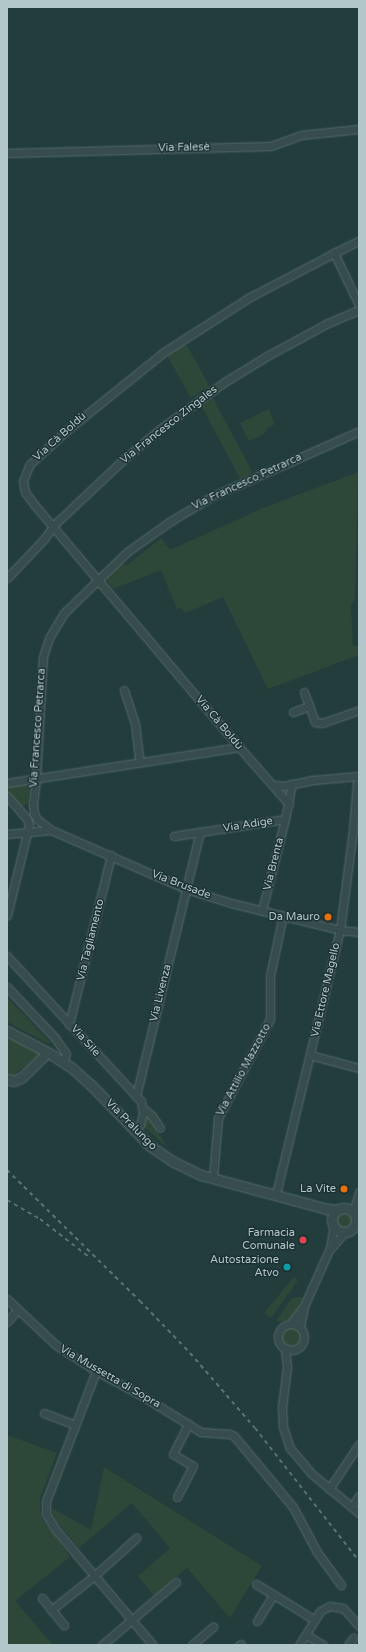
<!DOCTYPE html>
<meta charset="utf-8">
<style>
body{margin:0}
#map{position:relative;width:366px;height:1652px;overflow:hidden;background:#233d3d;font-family:"Varela Round",sans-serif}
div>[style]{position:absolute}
.green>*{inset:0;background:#2d4738;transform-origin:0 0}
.round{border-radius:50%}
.roads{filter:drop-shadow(0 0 1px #556a6b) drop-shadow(0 0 1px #556a6b)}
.minor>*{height:7px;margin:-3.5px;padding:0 3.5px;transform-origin:3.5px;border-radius:3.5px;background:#374c4d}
.minor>.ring{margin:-3.5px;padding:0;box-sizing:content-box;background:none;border:7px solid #374c4d;border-radius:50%}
.tertiary>*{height:9px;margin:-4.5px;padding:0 4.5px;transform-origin:4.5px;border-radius:4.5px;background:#374c4d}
.tertiary>.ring{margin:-4.5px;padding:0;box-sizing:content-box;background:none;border:9px solid #374c4d;border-radius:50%}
.rail>*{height:2px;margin-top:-1px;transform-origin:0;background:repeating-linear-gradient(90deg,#587374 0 4px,transparent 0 8px)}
.dots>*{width:11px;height:11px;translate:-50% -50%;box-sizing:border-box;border:2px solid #1c3132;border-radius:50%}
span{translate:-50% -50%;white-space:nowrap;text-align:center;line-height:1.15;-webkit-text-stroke:3px #1c3132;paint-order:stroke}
.street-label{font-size:11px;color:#b2c7c9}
.poi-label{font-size:11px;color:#b2c7c9}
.right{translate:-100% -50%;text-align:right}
.frame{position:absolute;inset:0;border:8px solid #b2c7c9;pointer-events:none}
</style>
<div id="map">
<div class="green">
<i style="left:186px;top:344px;width:49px;height:22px;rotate:61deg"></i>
<i style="left:213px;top:398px;width:84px;height:14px;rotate:62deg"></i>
<i style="clip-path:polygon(269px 409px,275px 424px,267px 428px,264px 434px,249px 441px,240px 423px)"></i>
<i style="clip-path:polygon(358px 472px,355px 599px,351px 604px,353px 646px,358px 646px,359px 655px,268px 689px,223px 597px,185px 613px,181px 608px,177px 609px,161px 570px,113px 589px,108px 583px,108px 577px,122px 563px,126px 566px,161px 538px,170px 550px,263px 508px)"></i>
<i style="clip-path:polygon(22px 783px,28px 785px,30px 791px,28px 803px,22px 807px,8px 794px,8px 791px,9px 786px)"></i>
<i style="clip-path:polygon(7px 997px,48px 1040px,50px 1042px,49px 1044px,7px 1022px)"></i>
<i style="clip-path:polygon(7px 1036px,40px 1053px,14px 1075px,7px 1075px)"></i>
<i style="clip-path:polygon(147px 1118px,150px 1119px,167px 1147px,143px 1126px)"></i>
<i class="round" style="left:336px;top:1212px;width:16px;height:16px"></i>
<i style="clip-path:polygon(294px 1277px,298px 1280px,271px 1318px,264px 1313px)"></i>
<i style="clip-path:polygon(301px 1297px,303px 1298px,298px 1309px,291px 1319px,282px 1322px,276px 1321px,292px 1298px)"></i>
<i class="round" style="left:281px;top:1326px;width:20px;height:20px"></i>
<i style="clip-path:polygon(7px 1435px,57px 1453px,40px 1498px,40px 1508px,42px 1518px,70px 1557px,15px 1601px,53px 1645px,7px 1645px)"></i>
<i style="clip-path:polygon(104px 1467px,262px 1566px,230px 1618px,187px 1568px,154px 1596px,138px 1576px,170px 1548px,132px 1503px,79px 1548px,58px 1523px,53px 1516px,52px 1508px,91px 1530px)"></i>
</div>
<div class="roads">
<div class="minor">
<i style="left:7px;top:153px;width:264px;rotate:-1.5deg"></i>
<i style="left:271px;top:146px;width:32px;rotate:-20deg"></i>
<i style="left:301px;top:135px;width:58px;rotate:-5.9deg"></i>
<i style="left:334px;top:253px;width:58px;rotate:64.3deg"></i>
<i style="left:7px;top:578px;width:54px;rotate:-46.5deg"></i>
<i style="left:44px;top:539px;width:19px;rotate:-54deg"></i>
<i style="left:55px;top:524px;width:96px;rotate:-43.3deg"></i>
<i style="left:125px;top:458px;width:50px;rotate:-39.4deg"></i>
<i style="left:164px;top:426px;width:73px;rotate:-36.1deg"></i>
<i style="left:223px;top:383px;width:52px;rotate:-31.5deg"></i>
<i style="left:267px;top:356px;width:69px;rotate:-28.4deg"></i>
<i style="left:328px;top:323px;width:34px;rotate:-23deg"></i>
<i style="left:124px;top:690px;width:36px;rotate:72deg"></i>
<i style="left:135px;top:724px;width:38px;rotate:83deg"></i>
<i style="left:304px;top:692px;width:32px;rotate:70deg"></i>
<i style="left:315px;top:722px;width:7px;rotate:8deg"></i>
<i style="left:322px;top:723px;width:39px;rotate:-19deg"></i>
<i style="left:293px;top:712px;width:17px;rotate:-21deg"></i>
<i style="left:7px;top:783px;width:235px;rotate:-8.8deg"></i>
<i style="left:273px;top:785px;width:11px;rotate:5deg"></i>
<i style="left:284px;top:786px;width:30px;rotate:-12deg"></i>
<i style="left:313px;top:780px;width:46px;rotate:-5deg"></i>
<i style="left:7px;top:796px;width:30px;rotate:49deg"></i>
<i style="left:27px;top:819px;width:6px;rotate:72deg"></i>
<i style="left:29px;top:825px;width:93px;rotate:103.7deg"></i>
<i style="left:289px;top:804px;width:76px;rotate:-131.3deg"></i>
<i style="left:239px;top:747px;width:318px;rotate:-130.2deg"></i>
<i style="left:34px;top:504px;width:15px;rotate:-127deg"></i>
<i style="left:25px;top:492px;width:11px;rotate:-100deg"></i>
<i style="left:23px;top:481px;width:18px;rotate:-68deg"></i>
<i style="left:30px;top:464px;width:49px;rotate:-42.5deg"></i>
<i style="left:66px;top:431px;width:126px;rotate:-38.9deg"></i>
<i style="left:164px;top:352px;width:102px;rotate:-32.6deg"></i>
<i style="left:250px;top:297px;width:95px;rotate:-27.6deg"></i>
<i style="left:334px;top:253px;width:28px;rotate:-26deg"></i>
<i style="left:51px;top:830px;width:18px;rotate:-142deg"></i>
<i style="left:37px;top:819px;width:6px;rotate:-121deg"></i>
<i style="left:34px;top:814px;width:10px;rotate:-96deg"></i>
<i style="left:33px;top:804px;width:26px;rotate:-83deg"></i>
<i style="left:36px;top:778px;width:121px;rotate:-86.7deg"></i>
<i style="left:43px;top:657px;width:20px;rotate:-72deg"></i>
<i style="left:49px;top:638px;width:29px;rotate:-59deg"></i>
<i style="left:64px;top:613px;width:88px;rotate:-44.1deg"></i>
<i style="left:127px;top:552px;width:52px;rotate:-35.5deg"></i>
<i style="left:169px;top:522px;width:49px;rotate:-30.8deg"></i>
<i style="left:211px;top:497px;width:162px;rotate:-24deg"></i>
<i style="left:7px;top:834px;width:44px;rotate:-5.2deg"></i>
<i style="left:51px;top:830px;width:147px;rotate:23.6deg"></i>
<i style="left:186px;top:889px;width:47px;rotate:17.3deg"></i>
<i style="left:231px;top:903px;width:112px;rotate:13.9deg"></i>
<i style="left:340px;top:930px;width:19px;rotate:6deg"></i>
<i style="left:174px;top:836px;width:26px;rotate:-9deg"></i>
<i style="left:262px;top:910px;width:94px;rotate:-75.8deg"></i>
<i style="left:7px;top:956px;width:197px;rotate:47.3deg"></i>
<i style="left:141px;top:1101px;width:12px;rotate:81deg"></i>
<i style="left:143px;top:1113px;width:12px;rotate:104deg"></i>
<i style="left:140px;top:1125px;width:7px;rotate:135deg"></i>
<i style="left:7px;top:987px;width:70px;rotate:46.7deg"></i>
<i style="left:55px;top:1038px;width:19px;rotate:55deg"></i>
<i style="left:66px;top:1054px;width:9px;rotate:111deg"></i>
<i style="left:69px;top:1024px;width:174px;rotate:-76deg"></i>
<i style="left:310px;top:1055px;width:51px;rotate:14.9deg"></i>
<i style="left:136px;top:1096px;width:272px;rotate:-76.4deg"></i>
<i style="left:200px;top:832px;width:86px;rotate:-8.7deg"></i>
<i style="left:285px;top:819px;width:36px;rotate:-79deg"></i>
<i style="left:144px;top:1109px;width:11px;rotate:41deg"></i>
<i style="left:152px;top:1116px;width:14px;rotate:56deg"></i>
<i style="left:213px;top:1178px;width:60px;rotate:-85.2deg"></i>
<i style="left:218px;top:1118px;width:112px;rotate:-62.3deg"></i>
<i style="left:270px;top:1019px;width:43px;rotate:-90deg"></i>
<i style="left:270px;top:976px;width:62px;rotate:-78deg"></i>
<i style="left:276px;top:1194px;width:272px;rotate:-76.4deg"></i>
<i style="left:340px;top:930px;width:101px;rotate:-82.6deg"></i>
<i style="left:353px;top:830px;width:47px;rotate:-85.1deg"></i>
<i style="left:353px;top:1212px;width:21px;rotate:-73deg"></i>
<i style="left:331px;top:1248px;width:21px;rotate:-49deg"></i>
<i style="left:7px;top:1299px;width:67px;rotate:43.2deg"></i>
<i style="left:56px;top:1345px;width:48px;rotate:33deg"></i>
<i style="left:96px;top:1371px;width:49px;rotate:28.1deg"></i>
<i style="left:139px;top:1394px;width:73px;rotate:31.5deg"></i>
<i style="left:201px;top:1432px;width:29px;rotate:4deg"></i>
<i style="left:230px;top:1434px;width:4px;rotate:27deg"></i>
<i style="left:234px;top:1436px;width:92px;rotate:50.3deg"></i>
<i style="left:293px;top:1507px;width:51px;rotate:61.9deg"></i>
<i style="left:317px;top:1552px;width:41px;rotate:54deg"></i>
<i style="left:7px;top:1322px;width:17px;rotate:-50deg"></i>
<i style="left:291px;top:1323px;width:20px;rotate:-53deg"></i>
<i class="ring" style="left:278px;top:1324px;width:19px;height:19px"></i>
<i style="left:300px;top:1327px;width:21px;rotate:-79deg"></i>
<i style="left:304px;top:1306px;width:64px;rotate:-65.9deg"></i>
<i style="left:330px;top:1248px;width:22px;rotate:-80deg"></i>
<i style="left:285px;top:1348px;width:19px;rotate:84deg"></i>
<i style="left:287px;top:1367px;width:40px;rotate:97.1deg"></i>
<i style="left:282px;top:1407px;width:20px;rotate:87deg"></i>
<i style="left:283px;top:1427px;width:22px;rotate:72deg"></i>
<i style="left:290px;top:1448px;width:34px;rotate:50deg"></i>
<i style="left:312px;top:1474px;width:61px;rotate:39.7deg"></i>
<i style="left:96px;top:1371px;width:139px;rotate:111deg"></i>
<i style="left:46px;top:1501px;width:13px;rotate:90deg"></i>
<i style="left:46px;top:1514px;width:19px;rotate:58deg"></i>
<i style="left:56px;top:1530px;width:150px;rotate:49.9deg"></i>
<i style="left:44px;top:1413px;width:33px;rotate:21deg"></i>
<i style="left:329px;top:1489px;width:54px;rotate:-56.3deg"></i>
<i style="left:177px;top:1497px;width:35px;rotate:-63deg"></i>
<i style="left:193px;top:1466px;width:23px;rotate:-149deg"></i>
<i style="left:173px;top:1454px;width:34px;rotate:-63deg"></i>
<i style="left:352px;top:1507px;width:13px;rotate:-58deg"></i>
<i style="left:256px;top:1584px;width:69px;rotate:31.4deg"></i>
<i style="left:42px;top:1598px;width:35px;rotate:51deg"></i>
<i style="left:51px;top:1610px;width:55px;rotate:-38.3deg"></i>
<i style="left:94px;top:1576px;width:57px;rotate:-42.1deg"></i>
<i style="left:257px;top:1621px;width:31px;rotate:-58deg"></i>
<i style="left:306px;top:1635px;width:20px;rotate:30deg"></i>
<i style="left:102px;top:1645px;width:97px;rotate:-40.4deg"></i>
<i style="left:192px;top:1645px;width:28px;rotate:-41deg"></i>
<i style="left:239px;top:1645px;width:2px;rotate:-27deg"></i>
<i style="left:299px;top:1645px;width:40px;rotate:-58deg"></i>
<i style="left:320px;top:1611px;width:11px;rotate:-27deg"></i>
<i style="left:330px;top:1606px;width:13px;rotate:9deg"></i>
<i style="left:343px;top:1608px;width:24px;rotate:48deg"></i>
<i style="left:348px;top:1645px;width:9px;rotate:-54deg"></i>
</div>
<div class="tertiary">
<i style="left:7px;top:1031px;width:47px;rotate:27.6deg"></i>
<i style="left:49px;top:1053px;width:27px;rotate:33deg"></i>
<i style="left:72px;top:1068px;width:25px;rotate:42deg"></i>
<i style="left:91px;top:1085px;width:85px;rotate:46deg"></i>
<i style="left:150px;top:1146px;width:29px;rotate:34deg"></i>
<i style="left:174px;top:1162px;width:30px;rotate:26deg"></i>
<i style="left:201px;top:1175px;width:131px;rotate:15.1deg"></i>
<i style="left:327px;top:1209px;width:11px;rotate:5deg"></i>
<i style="left:7px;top:1079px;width:6px;rotate:18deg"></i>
<i style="left:13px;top:1081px;width:9px;rotate:-21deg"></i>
<i style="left:21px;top:1078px;width:32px;rotate:-44deg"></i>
<i class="ring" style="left:332px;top:1208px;width:15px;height:15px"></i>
</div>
</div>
<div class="rail">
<i style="left:7px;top:1170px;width:187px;rotate:44.6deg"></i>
<i style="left:140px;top:1301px;width:72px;rotate:46.1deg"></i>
<i style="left:190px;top:1353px;width:99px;rotate:49.1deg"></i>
<i style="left:255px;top:1428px;width:169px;rotate:52deg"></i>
<i style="left:7px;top:1200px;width:38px;rotate:30deg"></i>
<i style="left:40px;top:1219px;width:62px;rotate:37.8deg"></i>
</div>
<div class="dots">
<i style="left:328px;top:917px;background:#e8710a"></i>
<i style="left:344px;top:1189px;background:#e8710a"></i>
<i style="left:303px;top:1240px;background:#e0444e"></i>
<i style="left:287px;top:1267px;background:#0f9aa8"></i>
</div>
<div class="street-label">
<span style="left:184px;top:148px;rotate:-1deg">Via Falesè</span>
<span style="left:169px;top:425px;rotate:-38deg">Via Francesco Zingales</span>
<span style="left:60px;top:437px;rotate:-42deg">Via Cà Boldù</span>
<span style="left:247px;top:482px;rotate:-25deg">Via Francesco Petrarca</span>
<span style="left:219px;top:723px;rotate:50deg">Via Cà Boldù</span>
<span style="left:38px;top:728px;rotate:-86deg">Via Francesco Petrarca</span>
<span style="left:248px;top:825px;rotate:-9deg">Via Adige</span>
<span style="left:274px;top:864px;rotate:-76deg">Via Brenta</span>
<span style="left:181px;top:885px;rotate:21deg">Via Brusade</span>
<span style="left:91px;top:940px;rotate:-76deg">Via Tagliamento</span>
<span style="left:326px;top:990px;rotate:-77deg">Via Ettore Magello</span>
<span style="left:161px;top:993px;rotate:-76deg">Via Livenza</span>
<span style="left:85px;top:1041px;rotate:48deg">Via Sile</span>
<span style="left:244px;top:1070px;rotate:-62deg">Via Attilio Mazzotto</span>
<span style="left:131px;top:1125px;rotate:45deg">Via Pralungo</span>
<span style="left:110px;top:1377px;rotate:30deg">Via Mussetta di Sopra</span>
</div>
<div class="poi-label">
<span class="right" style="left:320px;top:917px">Da Mauro</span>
<span class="right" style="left:336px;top:1189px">La Vite</span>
<span class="right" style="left:295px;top:1240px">Farmacia<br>Comunale</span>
<span class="right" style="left:279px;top:1267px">Autostazione<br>Atvo</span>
</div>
<div class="frame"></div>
</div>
